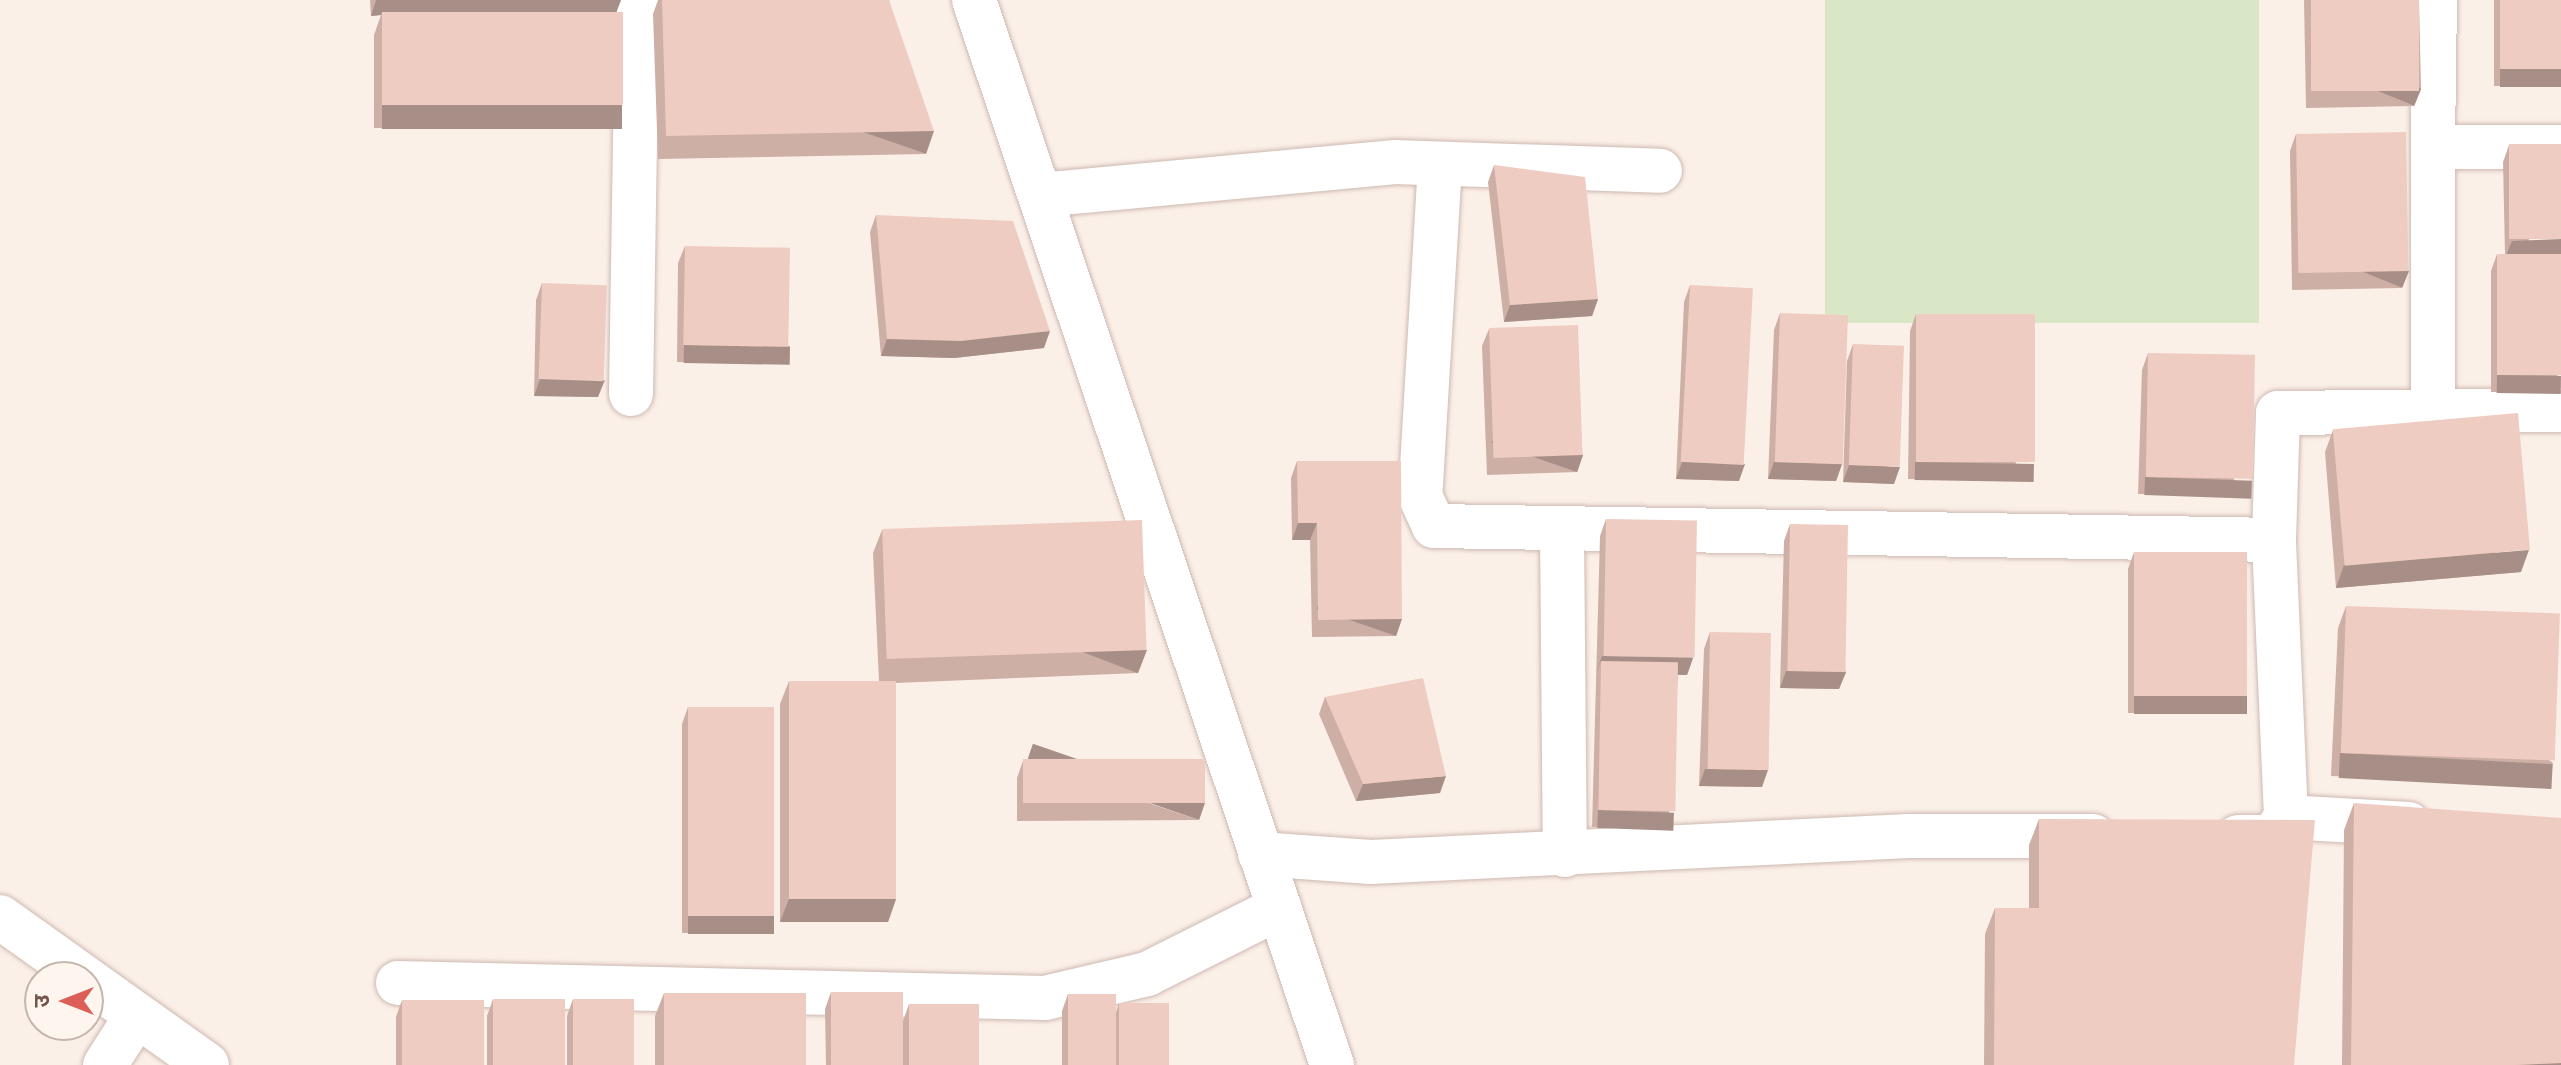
<!DOCTYPE html>
<meta charset="utf-8">
<style>
body{margin:0}
#map{position:relative;width:2561px;height:1065px;overflow:hidden;background:#fbf0e8;font-family:Roboto,"Noto Sans Devanagari",sans-serif}
div>[style]{position:absolute}
.green>*{inset:0;background:#dae7c7;transform-origin:0 0}
.roads{filter:drop-shadow(0 0 2px #ceb9b1) drop-shadow(0 0 2px #ceb9b1)}
.minor>*{height:44px;margin:-22px;padding:0 22px;transform-origin:22px;border-radius:22px;background:#fff}
.wall>*{inset:0;background:#cdafa6;transform-origin:0 0}
.shaded-wall>*{inset:0;background:#a78f87;transform-origin:0 0}
.building>*{inset:0;background:#eeccc1;transform-origin:0 0}
span{translate:-50% -50%;white-space:nowrap;text-align:center;line-height:1.15;-webkit-text-stroke:6px #fef5ee;paint-order:stroke}
.north{position:absolute;left:24px;top:961px;width:80px;height:80px;box-sizing:border-box;background:#fef5ee;border:2px solid #c6b5ae;border-radius:50%;rotate:270deg;font-size:22px;font-weight:700;line-height:32px;text-align:center;color:#73554e}
.north::after{content:'';display:block;margin:auto;width:28px;height:36px;background:#db5e57;clip-path:polygon(50% 0,100% 100%,50% 72%,0 100%)}
</style>
<div id="map">
<div class="green">
<i style="left:1825px;top:0;width:434px;height:323px"></i>
</div>
<div class="roads">
<div class="minor">
<i style="left:974px;top:0;width:1124px;rotate:71.42deg"></i>
<i style="left:2435px;top:0;width:147px;rotate:90.8deg"></i>
<i style="left:2433px;top:147px;width:128px"></i>
<i style="left:2433px;top:147px;width:264px;rotate:90deg"></i>
<i style="left:1440px;top:164px;width:333px;rotate:93.4deg"></i>
<i style="left:1420px;top:496px;width:33px;rotate:65deg"></i>
<i style="left:1434px;top:526px;width:840px;rotate:0.95deg"></i>
<i style="left:1040px;top:195px;width:357px;rotate:-5.3deg"></i>
<i style="left:1395px;top:162px;width:265px;rotate:1.9deg"></i>
<i style="left:631px;top:394px;width:394px;rotate:-89.1deg"></i>
<i style="left:1562px;top:529px;width:326px;rotate:89.5deg"></i>
<i style="left:2286px;top:817px;width:277px;rotate:-92.5deg"></i>
<i style="left:2274px;top:540px;width:127px;rotate:-88.2deg"></i>
<i style="left:2278px;top:413px;width:283px;rotate:-0.6deg"></i>
<i style="left:2238px;top:837px;width:34px"></i>
<i style="left:2272px;top:837px;width:24px;rotate:-55deg"></i>
<i style="left:2286px;top:817px;width:123px;rotate:3.3deg"></i>
<i style="left:1260px;top:854px;width:111px;rotate:4.1deg"></i>
<i style="left:1371px;top:862px;width:538px;rotate:-2.77deg"></i>
<i style="left:1908px;top:836px;width:185px"></i>
<i style="left:0;top:917px;width:103px;rotate:35.5deg"></i>
<i style="left:88px;top:980px;width:146px;rotate:35.5deg"></i>
<i style="left:398px;top:983px;width:647px;rotate:1.33deg"></i>
<i style="left:1045px;top:998px;width:105px;rotate:-13.2deg"></i>
<i style="left:1147px;top:974px;width:148px;rotate:-26.6deg"></i>
<i style="left:105px;top:1065px;width:59px;rotate:-57.4deg"></i>
</div>
</div>
<div class="wall">
<i style="clip-path:polygon(370px 0,621px 0,616px 13px,544px 14px,622px 106px,614px 129px,374px 128px,374px 35px,381px 15px,371px 16px)"></i>
<i style="clip-path:polygon(658px 0,889px 0,926px 154px,658px 159px,653px 14px)"></i>
<i style="clip-path:polygon(2304px 0,2419px 0,2421px 89px,2414px 106px,2306px 108px)"></i>
<i style="left:2494px;top:0;width:67px;height:86px"></i>
<i style="clip-path:polygon(2296px 134px,2402px 288px,2292px 290px,2290px 151px)"></i>
<i style="clip-path:polygon(2509px 145px,2561px 393px,2491px 392px,2491px 271px,2497px 254px,2505px 254px,2503px 162px)"></i>
<i style="clip-path:polygon(1494px 165px,1598px 299px,1592px 316px,1504px 322px,1488px 182px)"></i>
<i style="clip-path:polygon(876px 215px,1044px 348px,954px 358px,881px 356px,870px 232px)"></i>
<i style="clip-path:polygon(685px 246px,790px 347px,784px 364px,677px 362px,678px 263px)"></i>
<i style="clip-path:polygon(542px 283px,598px 397px,534px 396px,536px 300px)"></i>
<i style="clip-path:polygon(1690px 285px,1739px 481px,1676px 479px,1684px 302px)"></i>
<i style="clip-path:polygon(1780px 313px,1842px 464px,1836px 481px,1768px 479px,1774px 330px)"></i>
<i style="clip-path:polygon(1916px 314px,2028px 481px,1908px 479px,1910px 331px)"></i>
<i style="clip-path:polygon(1489px 329px,1583px 455px,1577px 472px,1487px 475px,1482px 346px)"></i>
<i style="clip-path:polygon(1853px 344px,1894px 484px,1843px 482px,1847px 361px)"></i>
<i style="clip-path:polygon(2148px 353px,2246px 497px,2138px 494px,2142px 370px)"></i>
<i style="clip-path:polygon(2333px 430px,2521px 572px,2336px 588px,2325px 452px)"></i>
<i style="clip-path:polygon(1297px 461px,1396px 636px,1312px 637px,1310px 540px,1292px 540px,1291px 478px)"></i>
<i style="clip-path:polygon(1606px 519px,1693px 658px,1687px 675px,1678px 675px,1668px 829px,1592px 827px,1600px 536px)"></i>
<i style="clip-path:polygon(1790px 524px,1846px 672px,1839px 689px,1780px 688px,1784px 541px)"></i>
<i style="clip-path:polygon(882px 530px,1138px 673px,896px 683px,896px 899px,888px 922px,780px 922px,780px 704px,789px 681px,879px 681px,873px 553px)"></i>
<i style="clip-path:polygon(2134px 552px,2247px 696px,2240px 713px,2128px 713px,2128px 569px)"></i>
<i style="clip-path:polygon(2346px 606px,2553px 763px,2545px 785px,2331px 776px,2338px 628px)"></i>
<i style="clip-path:polygon(1710px 632px,1762px 787px,1699px 786px,1704px 649px)"></i>
<i style="clip-path:polygon(1325px 697px,1440px 793px,1356px 801px,1319px 714px)"></i>
<i style="clip-path:polygon(688px 707px,774px 916px,768px 933px,682px 933px,682px 724px)"></i>
<i style="clip-path:polygon(1023px 761px,1199px 820px,1017px 821px,1017px 778px)"></i>
<i style="clip-path:polygon(2354px 803px,2561px 1065px,2342px 1065px,2344px 830px)"></i>
<i style="clip-path:polygon(2039px 819px,2294px 1065px,1984px 1065px,1985px 934px,1995px 908px,2029px 908px,2029px 845px)"></i>
<i style="clip-path:polygon(831px 992px,903px 1021px,909px 1004px,979px 1065px,826px 1065px,825px 1009px)"></i>
<i style="clip-path:polygon(664px 993px,806px 1065px,655px 1065px,655px 1016px)"></i>
<i style="clip-path:polygon(1068px 994px,1116px 1012px,1119px 1003px,1169px 1065px,1062px 1065px,1062px 1011px)"></i>
<i style="clip-path:polygon(493px 999px,565px 1065px,487px 1065px,487px 1016px)"></i>
<i style="clip-path:polygon(573px 999px,634px 1065px,567px 1065px,567px 1016px)"></i>
<i style="clip-path:polygon(402px 1000px,484px 1065px,396px 1065px,396px 1017px)"></i>
</div>
<div class="shaded-wall">
<i style="clip-path:polygon(376px 0,621px 0,616px 13px,382px 15px,382px 12px,381px 15px,371px 16px)"></i>
<i style="left:2500px;top:69px;width:61px;height:18px"></i>
<i style="left:2421px;top:89px;width:18px;height:109px;rotate:112deg"></i>
<i style="left:382px;top:105px;width:240px;height:24px"></i>
<i style="left:934px;top:131px;width:24px;height:268px;rotate:109deg"></i>
<i style="clip-path:polygon(2561px 239px,2561px 256px,2505px 258px,2512px 241px)"></i>
<i style="left:2409px;top:271px;width:18px;height:111px;rotate:112deg"></i>
<i style="clip-path:polygon(1598px 299px,1592px 316px,1504px 322px,1510px 305px)"></i>
<i style="clip-path:polygon(1050px 331px,1044px 348px,954px 358px,881px 356px,887px 339px)"></i>
<i style="left:684px;top:345px;width:106px;height:18px;rotate:1deg"></i>
<i style="left:2497px;top:375px;width:64px;height:18px;rotate:1deg"></i>
<i style="clip-path:polygon(540px 379px,605px 380px,598px 397px,534px 396px)"></i>
<i style="left:1583px;top:455px;width:18px;height:90px;rotate:109deg"></i>
<i style="clip-path:polygon(1682px 462px,1745px 464px,1739px 481px,1676px 479px)"></i>
<i style="clip-path:polygon(1774px 462px,1842px 464px,1836px 481px,1768px 479px)"></i>
<i style="left:1915px;top:462px;width:119px;height:18px;rotate:1deg"></i>
<i style="clip-path:polygon(1849px 465px,1900px 467px,1894px 484px,1843px 482px)"></i>
<i style="left:2145px;top:477px;width:107px;height:18px;rotate:2deg"></i>
<i style="clip-path:polygon(1298px 523px,1317px 523px,1310px 540px,1292px 540px)"></i>
<i style="clip-path:polygon(2529px 550px,2521px 572px,2336px 588px,2344px 565px)"></i>
<i style="left:1402px;top:619px;width:18px;height:84px;rotate:109deg"></i>
<i style="left:1147px;top:650px;width:25px;height:260px;rotate:111deg"></i>
<i style="clip-path:polygon(1602px 656px,1693px 658px,1687px 675px,1601px 673px,1601px 661px,1596px 673px)"></i>
<i style="clip-path:polygon(1786px 671px,1846px 672px,1839px 689px,1780px 688px)"></i>
<i style="left:2134px;top:696px;width:113px;height:18px"></i>
<i style="left:2340px;top:753px;width:213px;height:25px;rotate:3deg"></i>
<i style="clip-path:polygon(1705px 769px,1768px 770px,1762px 787px,1699px 786px)"></i>
<i style="clip-path:polygon(1446px 776px,1440px 793px,1356px 801px,1363px 784px)"></i>
<i style="left:1205px;top:803px;width:18px;height:182px;rotate:109deg"></i>
<i style="left:1598px;top:810px;width:76px;height:18px;rotate:2deg"></i>
<i style="clip-path:polygon(789px 899px,896px 899px,888px 922px,780px 922px)"></i>
<i style="left:688px;top:916px;width:86px;height:18px"></i>
<i style="clip-path:polygon(2561px 1063px,2561px 1065px,2515px 1065px)"></i>
</div>
<div class="building">
<i style="clip-path:polygon(662px 0,889px 0,934px 131px,666px 136px)"></i>
<i style="left:2311px;top:0;width:108px;height:91px"></i>
<i style="left:2500px;top:0;width:61px;height:69px"></i>
<i style="left:382px;top:12px;width:241px;height:93px"></i>
<i style="left:2406px;top:132px;width:139px;height:110px;rotate:89deg"></i>
<i style="left:2561px;top:144px;width:95px;height:52px;rotate:90deg"></i>
<i style="clip-path:polygon(1494px 165px,1585px 177px,1598px 299px,1510px 305px)"></i>
<i style="clip-path:polygon(876px 215px,1013px 221px,1050px 331px,961px 341px,887px 339px)"></i>
<i style="left:685px;top:246px;width:105px;height:99px;rotate:1deg"></i>
<i style="left:2497px;top:254px;width:64px;height:121px"></i>
<i style="left:542px;top:283px;width:65px;height:96px;rotate:2deg"></i>
<i style="left:1690px;top:285px;width:63px;height:177px;rotate:3deg"></i>
<i style="left:1780px;top:313px;width:68px;height:149px;rotate:2deg"></i>
<i style="left:1916px;top:314px;width:119px;height:148px"></i>
<i style="left:1578px;top:325px;width:130px;height:89px;rotate:88deg"></i>
<i style="left:1853px;top:344px;width:51px;height:121px;rotate:2deg"></i>
<i style="left:2148px;top:353px;width:107px;height:124px;rotate:1deg"></i>
<i style="left:2518px;top:413px;width:137px;height:186px;rotate:85deg"></i>
<i style="clip-path:polygon(1297px 461px,1401px 461px,1402px 619px,1318px 620px,1317px 523px,1298px 523px)"></i>
<i style="left:1606px;top:519px;width:91px;height:137px;rotate:1deg"></i>
<i style="left:1142px;top:520px;width:130px;height:260px;rotate:88deg"></i>
<i style="left:1790px;top:524px;width:58px;height:147px;rotate:1deg"></i>
<i style="left:2134px;top:552px;width:113px;height:144px"></i>
<i style="left:2346px;top:606px;width:214px;height:147px;rotate:2deg"></i>
<i style="left:1710px;top:632px;width:61px;height:137px;rotate:1deg"></i>
<i style="left:1601px;top:661px;width:77px;height:149px;rotate:1deg"></i>
<i style="clip-path:polygon(1423px 678px,1446px 776px,1363px 784px,1325px 697px)"></i>
<i style="left:789px;top:681px;width:107px;height:218px"></i>
<i style="left:688px;top:707px;width:86px;height:209px"></i>
<i style="left:1205px;top:759px;width:44px;height:182px;rotate:90deg"></i>
<i style="clip-path:polygon(2354px 803px,2561px 818px,2561px 1063px,2515px 1065px,2351px 1065px)"></i>
<i style="clip-path:polygon(2039px 819px,2315px 820px,2294px 1065px,1994px 1065px,1995px 908px,2039px 908px)"></i>
<i style="left:831px;top:992px;width:72px;height:73px"></i>
<i style="left:664px;top:993px;width:142px;height:72px"></i>
<i style="left:1068px;top:994px;width:48px;height:71px"></i>
<i style="left:493px;top:999px;width:72px;height:66px"></i>
<i style="left:573px;top:999px;width:61px;height:66px"></i>
<i style="left:402px;top:1000px;width:82px;height:65px"></i>
<i style="left:1119px;top:1003px;width:50px;height:62px"></i>
<i style="left:909px;top:1004px;width:70px;height:61px"></i>
</div>
<div class="north">उ</div>
</div>
